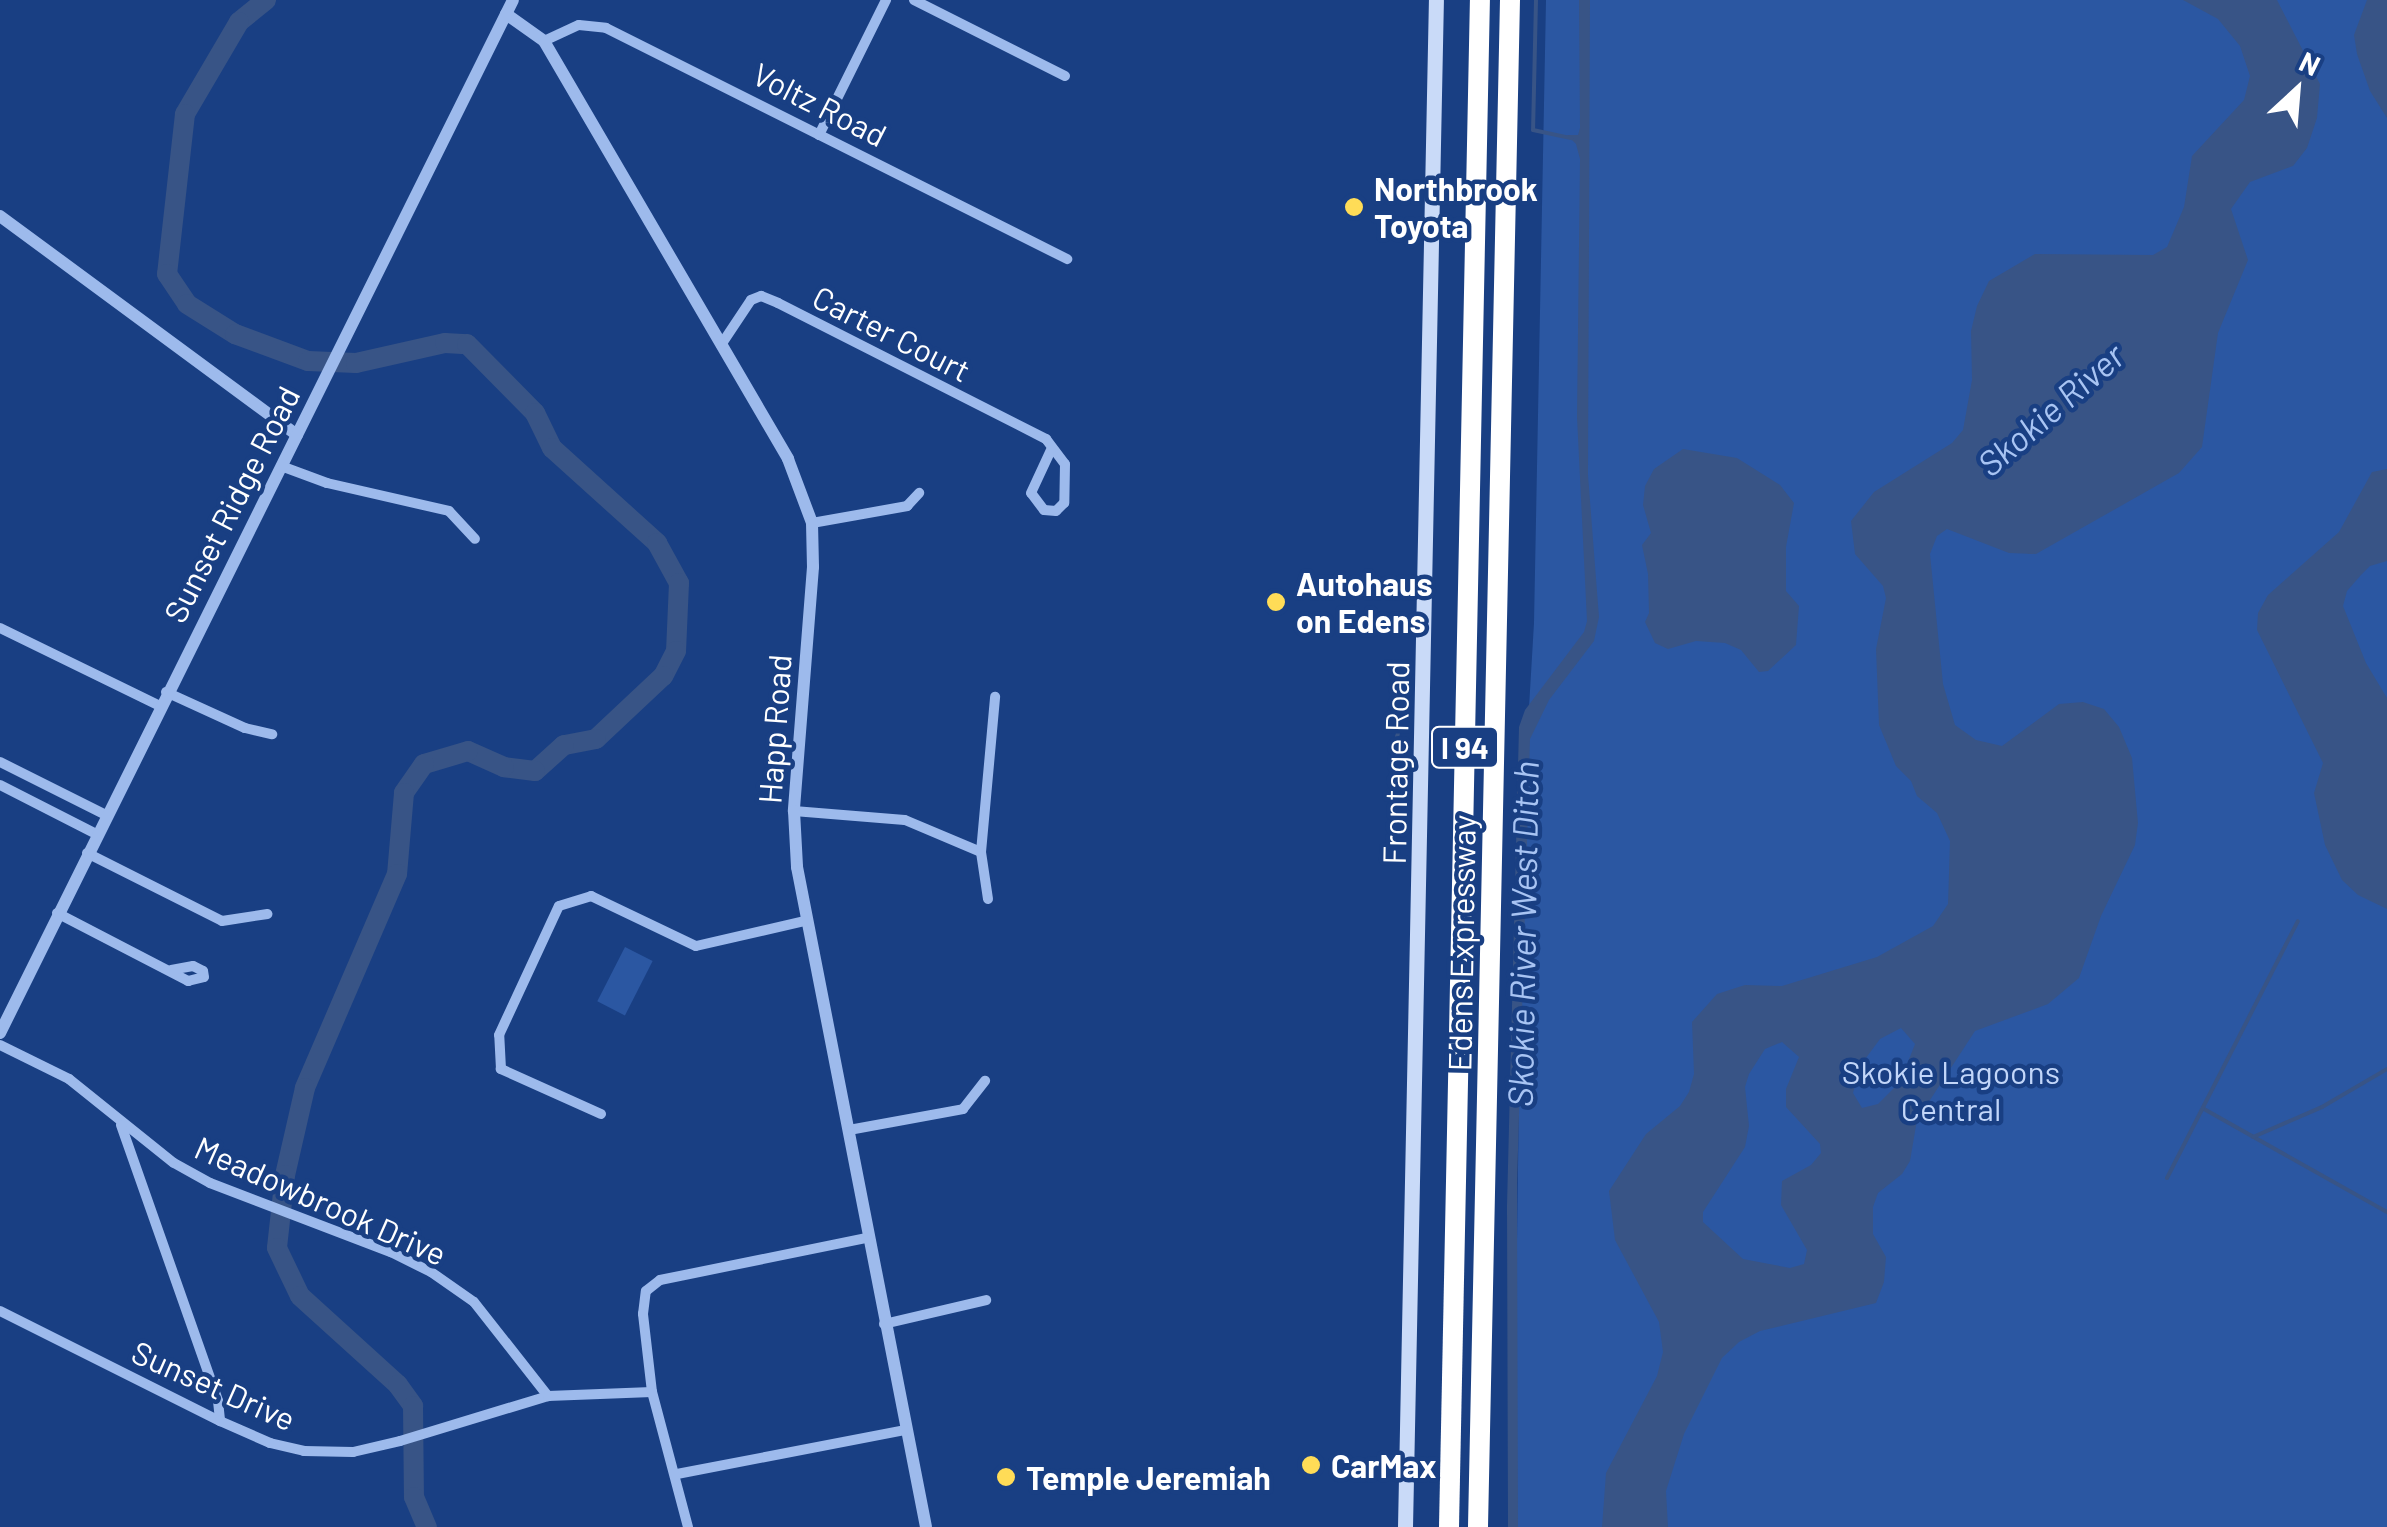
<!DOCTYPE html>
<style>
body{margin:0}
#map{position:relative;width:2387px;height:1527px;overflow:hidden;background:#193f83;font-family:Barlow,sans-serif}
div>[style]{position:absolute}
.green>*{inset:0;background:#2b57a2;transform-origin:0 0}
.water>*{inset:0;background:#385486}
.stream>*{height:4px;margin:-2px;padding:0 2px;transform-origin:2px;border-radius:2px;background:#385486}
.river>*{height:20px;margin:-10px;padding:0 10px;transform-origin:10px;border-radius:10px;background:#385486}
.minor>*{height:10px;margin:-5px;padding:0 5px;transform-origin:5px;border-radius:5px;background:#9dbaec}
.tertiary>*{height:12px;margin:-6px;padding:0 6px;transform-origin:6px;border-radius:6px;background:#9dbaec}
.secondary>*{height:15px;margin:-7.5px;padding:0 7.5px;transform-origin:7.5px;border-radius:7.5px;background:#c9daf8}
.motorway>*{height:20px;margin:-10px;padding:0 10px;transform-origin:10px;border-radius:10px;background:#fff}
.dots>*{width:28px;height:28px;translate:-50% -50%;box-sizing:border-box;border:5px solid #193f83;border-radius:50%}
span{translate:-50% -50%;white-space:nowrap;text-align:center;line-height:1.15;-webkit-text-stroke:9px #193f83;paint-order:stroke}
.shield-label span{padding:2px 8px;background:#193f83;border:2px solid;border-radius:8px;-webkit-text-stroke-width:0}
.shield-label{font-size:30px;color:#fff;font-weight:700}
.street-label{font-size:32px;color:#fff}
.poi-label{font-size:32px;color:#fff;font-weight:700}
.left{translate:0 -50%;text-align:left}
.park-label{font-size:32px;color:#c2d6f9}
.water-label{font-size:35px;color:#a8c4f3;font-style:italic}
.north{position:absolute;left:2247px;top:40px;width:100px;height:100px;-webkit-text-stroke:8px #193f83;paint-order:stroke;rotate:26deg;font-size:28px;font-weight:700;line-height:40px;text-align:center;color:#fff}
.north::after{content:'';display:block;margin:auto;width:35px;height:45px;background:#fff;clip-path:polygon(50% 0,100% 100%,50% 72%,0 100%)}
</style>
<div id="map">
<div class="green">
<i style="clip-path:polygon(1546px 0,2387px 0,2387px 1527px,1513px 1527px,1523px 809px,1534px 623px)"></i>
<i style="left:625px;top:947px;width:31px;height:61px;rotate:27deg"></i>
</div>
<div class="water">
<i style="clip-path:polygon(1579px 0,1590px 0,1588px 475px,1599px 617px,1594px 641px,1549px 700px,1530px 739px,1517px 1184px,1518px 1527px,1508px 1527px,1507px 1206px,1519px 727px,1525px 710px,1584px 632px,1587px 621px,1577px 417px,1580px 159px,1576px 144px,1567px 135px,1578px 135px,1580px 128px)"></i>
<i style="clip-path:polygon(evenodd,2183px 0,2277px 0,2320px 84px,2317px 118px,2307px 148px,2293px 166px,2250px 182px,2231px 209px,2248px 260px,2218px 333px,2202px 447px,2179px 473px,2036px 554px,2009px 553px,1947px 529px,1937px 536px,1930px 554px,1943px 684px,1955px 725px,1976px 740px,2002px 746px,2059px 704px,2083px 702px,2104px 709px,2119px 727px,2132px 758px,2138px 823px,2135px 845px,2101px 916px,2079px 978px,2048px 1004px,1975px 1031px,1917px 1120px,1910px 1161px,1902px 1174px,1878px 1193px,1873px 1207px,1873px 1234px,1886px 1257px,1884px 1282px,1876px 1303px,1760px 1331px,1739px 1342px,1722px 1358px,1684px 1434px,1666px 1491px,1668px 1527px,1602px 1527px,1606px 1473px,1657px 1376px,1663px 1352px,1659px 1322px,1615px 1240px,1609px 1191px,1646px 1134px,1680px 1106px,1689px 1092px,1694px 1074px,1692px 1022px,1717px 994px,1745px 985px,1782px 986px,1877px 957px,1933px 926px,1948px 904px,1950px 841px,1937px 813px,1917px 796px,1911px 781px,1896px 766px,1879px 725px,1876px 649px,1886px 598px,1883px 586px,1855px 554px,1851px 521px,1874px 492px,1952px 443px,1963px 430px,1972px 380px,1971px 331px,1977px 306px,1989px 281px,2035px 254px,2153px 255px,2167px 247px,2184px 207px,2192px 156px,2244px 100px,2250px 76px,2240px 46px,2218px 19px,2183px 0,1901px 1028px,1915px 1044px,1900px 1082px,1878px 1104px,1862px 1108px,1853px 1093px,1860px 1066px,1880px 1039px,1901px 1028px,2183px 0,1782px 1042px,1799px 1057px,1786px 1089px,1786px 1107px,1820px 1144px,1821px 1153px,1811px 1165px,1782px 1181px,1781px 1205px,1807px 1250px,1804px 1264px,1790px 1268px,1743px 1259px,1703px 1222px,1703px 1212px,1745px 1147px,1749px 1126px,1745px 1087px,1749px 1074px,1765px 1049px,1782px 1042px)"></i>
<i style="clip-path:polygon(2367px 0,2387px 0,2387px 118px,2370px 91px,2357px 54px,2354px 35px)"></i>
<i style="clip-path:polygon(1683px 449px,1737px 458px,1780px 485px,1794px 503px,1786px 547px,1786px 591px,1799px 606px,1796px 645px,1768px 671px,1759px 672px,1741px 650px,1725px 643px,1696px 641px,1668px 649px,1655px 643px,1645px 622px,1649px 613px,1648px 574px,1642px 545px,1651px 533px,1643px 505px,1645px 486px,1654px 469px)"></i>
<i style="clip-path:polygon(2387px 469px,2387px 561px,2370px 566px,2361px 575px,2347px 591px,2343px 606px,2366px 663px,2387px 698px,2387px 909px,2358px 895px,2342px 880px,2325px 845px,2314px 793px,2323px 763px,2257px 630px,2258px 613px,2268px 595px,2339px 532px,2372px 472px)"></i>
</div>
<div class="stream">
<i style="left:1536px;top:0;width:130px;rotate:91.3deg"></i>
<i style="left:1533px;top:130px;width:39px;rotate:12deg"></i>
<i style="left:1396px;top:779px;width:42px;rotate:-88.6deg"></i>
<i style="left:1397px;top:737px;width:8px;rotate:-76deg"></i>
<i style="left:1399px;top:729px;width:7px;rotate:-27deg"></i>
<i style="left:2204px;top:1109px;width:210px;rotate:29.4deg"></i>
<i style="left:2253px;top:1137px;width:75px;rotate:-23.5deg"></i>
<i style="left:2322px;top:1107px;width:75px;rotate:-30.3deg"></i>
<i style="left:2167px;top:1178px;width:288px;rotate:-63deg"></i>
</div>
<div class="river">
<i style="left:266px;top:0;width:35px;rotate:141deg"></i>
<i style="left:239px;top:22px;width:107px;rotate:120.4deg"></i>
<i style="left:185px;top:114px;width:161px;rotate:96.4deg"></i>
<i style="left:167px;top:274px;width:36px;rotate:56deg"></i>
<i style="left:187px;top:304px;width:57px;rotate:32deg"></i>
<i style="left:235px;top:334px;width:78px;rotate:20.3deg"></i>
<i style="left:308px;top:361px;width:48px;rotate:2.4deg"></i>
<i style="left:356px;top:363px;width:91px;rotate:-12.7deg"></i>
<i style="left:445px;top:343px;width:22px;rotate:3deg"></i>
<i style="left:467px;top:344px;width:97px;rotate:45.4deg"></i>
<i style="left:535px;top:413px;width:39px;rotate:64deg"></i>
<i style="left:552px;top:448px;width:142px;rotate:42.1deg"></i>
<i style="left:657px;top:543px;width:46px;rotate:61.2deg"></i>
<i style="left:679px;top:583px;width:68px;rotate:92.5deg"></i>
<i style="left:676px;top:651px;width:28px;rotate:117deg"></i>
<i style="left:663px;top:676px;width:92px;rotate:136.8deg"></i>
<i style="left:596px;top:739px;width:33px;rotate:169deg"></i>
<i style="left:564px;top:745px;width:39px;rotate:138deg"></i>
<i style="left:535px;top:771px;width:31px;rotate:-173deg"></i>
<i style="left:504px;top:767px;width:39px;rotate:-156deg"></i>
<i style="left:468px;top:751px;width:46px;rotate:163.5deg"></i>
<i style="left:424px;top:764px;width:35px;rotate:125deg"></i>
<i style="left:404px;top:793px;width:81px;rotate:94.9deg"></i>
<i style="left:397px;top:874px;width:233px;rotate:113.3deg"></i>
<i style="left:305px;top:1088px;width:89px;rotate:102.9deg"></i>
<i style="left:285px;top:1175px;width:73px;rotate:96.3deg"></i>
<i style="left:277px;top:1248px;width:53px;rotate:64.4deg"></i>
<i style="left:300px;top:1296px;width:132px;rotate:42.2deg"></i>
<i style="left:398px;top:1385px;width:26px;rotate:54deg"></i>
<i style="left:413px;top:1406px;width:91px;rotate:89.4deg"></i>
<i style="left:414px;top:1497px;width:33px;rotate:67deg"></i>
</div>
<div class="minor">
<i style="left:914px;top:0;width:169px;rotate:26.7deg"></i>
<i style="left:544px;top:41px;width:38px;rotate:-25deg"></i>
<i style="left:579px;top:25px;width:27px;rotate:6deg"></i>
<i style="left:606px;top:28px;width:516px;rotate:26.61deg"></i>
<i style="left:819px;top:135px;width:151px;rotate:-63.6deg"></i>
<i style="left:721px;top:345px;width:54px;rotate:-56.3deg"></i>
<i style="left:751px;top:300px;width:11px;rotate:-22deg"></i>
<i style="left:761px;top:296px;width:18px;rotate:22deg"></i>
<i style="left:778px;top:303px;width:301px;rotate:26.9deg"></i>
<i style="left:1046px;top:439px;width:31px;rotate:53deg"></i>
<i style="left:1065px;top:464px;width:39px;rotate:91deg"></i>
<i style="left:1064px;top:503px;width:11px;rotate:135deg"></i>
<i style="left:1056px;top:511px;width:12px;rotate:-175deg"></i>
<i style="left:1044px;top:510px;width:21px;rotate:-127deg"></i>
<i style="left:1031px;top:493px;width:47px;rotate:-65.1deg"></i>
<i style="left:281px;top:466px;width:49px;rotate:20.3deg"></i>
<i style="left:327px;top:483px;width:125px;rotate:12.9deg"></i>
<i style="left:449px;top:511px;width:38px;rotate:47deg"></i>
<i style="left:812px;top:523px;width:97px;rotate:-10.1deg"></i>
<i style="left:907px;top:506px;width:18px;rotate:-47deg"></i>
<i style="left:0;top:628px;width:178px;rotate:26deg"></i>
<i style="left:166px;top:692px;width:87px;rotate:24.5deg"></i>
<i style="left:245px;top:728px;width:28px;rotate:13deg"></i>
<i style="left:0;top:762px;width:119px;rotate:26.6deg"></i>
<i style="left:0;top:785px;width:108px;rotate:27deg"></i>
<i style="left:794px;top:811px;width:111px;rotate:4.6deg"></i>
<i style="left:905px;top:820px;width:82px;rotate:22.8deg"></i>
<i style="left:87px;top:853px;width:151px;rotate:26.7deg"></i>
<i style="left:222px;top:921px;width:46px;rotate:-8.8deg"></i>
<i style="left:988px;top:899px;width:48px;rotate:-98.5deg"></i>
<i style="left:981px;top:852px;width:156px;rotate:-84.8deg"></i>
<i style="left:57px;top:913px;width:148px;rotate:27.4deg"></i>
<i style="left:188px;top:981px;width:16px;rotate:-14deg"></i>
<i style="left:204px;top:977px;width:6px;rotate:-99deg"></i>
<i style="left:203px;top:971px;width:11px;rotate:-153deg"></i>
<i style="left:193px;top:966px;width:22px;rotate:170deg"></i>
<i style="left:0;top:1045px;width:77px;rotate:26.2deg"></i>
<i style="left:69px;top:1079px;width:134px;rotate:38.7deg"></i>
<i style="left:174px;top:1163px;width:41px;rotate:29.1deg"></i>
<i style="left:210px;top:1183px;width:194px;rotate:20.9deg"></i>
<i style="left:391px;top:1252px;width:45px;rotate:26.6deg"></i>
<i style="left:431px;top:1272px;width:52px;rotate:34.9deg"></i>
<i style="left:474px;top:1302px;width:120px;rotate:51.8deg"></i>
<i style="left:601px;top:1114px;width:110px;rotate:-155.8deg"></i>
<i style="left:501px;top:1069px;width:34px;rotate:-93deg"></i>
<i style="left:499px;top:1035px;width:142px;rotate:-65.1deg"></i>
<i style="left:559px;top:906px;width:34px;rotate:-17deg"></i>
<i style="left:591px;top:896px;width:116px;rotate:25.5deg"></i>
<i style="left:696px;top:946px;width:112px;rotate:-12.9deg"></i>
<i style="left:121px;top:1125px;width:293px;rotate:70.6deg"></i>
<i style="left:218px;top:1401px;width:20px;rotate:84deg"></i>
<i style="left:849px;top:1130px;width:116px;rotate:-10.4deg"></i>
<i style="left:963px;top:1109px;width:36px;rotate:-52deg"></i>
<i style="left:0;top:1311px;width:246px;rotate:26.6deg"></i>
<i style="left:220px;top:1421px;width:55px;rotate:23.7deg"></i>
<i style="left:270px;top:1443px;width:35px;rotate:13deg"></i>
<i style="left:304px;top:1451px;width:49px;rotate:1.2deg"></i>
<i style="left:353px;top:1452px;width:48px;rotate:-13.2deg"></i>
<i style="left:400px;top:1441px;width:155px;rotate:-16.9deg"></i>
<i style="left:548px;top:1396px;width:104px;rotate:-2.2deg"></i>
<i style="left:884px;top:1324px;width:105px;rotate:-13.2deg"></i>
<i style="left:677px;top:1474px;width:233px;rotate:-10.9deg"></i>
<i style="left:688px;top:1527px;width:140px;rotate:-104.9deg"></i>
<i style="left:652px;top:1392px;width:79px;rotate:-96.6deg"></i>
<i style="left:643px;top:1314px;width:23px;rotate:-83deg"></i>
<i style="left:646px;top:1291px;width:18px;rotate:-38deg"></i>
<i style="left:660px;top:1280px;width:211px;rotate:-11.5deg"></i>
</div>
<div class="tertiary">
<i style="left:506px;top:14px;width:47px;rotate:35.4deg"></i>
<i style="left:544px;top:41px;width:484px;rotate:59.7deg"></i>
<i style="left:788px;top:459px;width:68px;rotate:69.4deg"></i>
<i style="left:812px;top:523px;width:44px;rotate:88.7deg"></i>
<i style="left:813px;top:567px;width:245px;rotate:94.5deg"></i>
<i style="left:794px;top:811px;width:56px;rotate:86.9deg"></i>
<i style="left:797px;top:867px;width:672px;rotate:78.94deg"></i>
<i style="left:0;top:216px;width:369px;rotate:36.4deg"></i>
<i style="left:0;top:1033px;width:1153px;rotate:-63.59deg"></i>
</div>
<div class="secondary">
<i style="left:1405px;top:1527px;width:1527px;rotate:-88.84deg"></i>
</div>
<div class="motorway">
<i style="left:1449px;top:1527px;width:1527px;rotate:-88.84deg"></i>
<i style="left:1478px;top:1527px;width:1527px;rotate:-88.8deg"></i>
</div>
<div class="dots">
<i style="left:1354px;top:207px;background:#ffdc57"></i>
<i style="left:1276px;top:602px;background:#ffdc57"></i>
<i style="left:1311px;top:1465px;background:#ffdc57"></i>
<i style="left:1006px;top:1477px;background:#ffdc57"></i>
</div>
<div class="shield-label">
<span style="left:1465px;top:747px">I 94</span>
</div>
<div class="street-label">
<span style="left:820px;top:104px;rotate:27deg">Voltz Road</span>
<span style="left:892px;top:333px;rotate:27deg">Carter Court</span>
<span style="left:231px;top:504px;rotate:-63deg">Sunset Ridge Road</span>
<span style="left:774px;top:729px;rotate:-86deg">Happ Road</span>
<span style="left:1395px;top:763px;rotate:-89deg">Frontage Road</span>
<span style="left:1461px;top:943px;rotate:-89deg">Edens Expressway</span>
<span style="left:321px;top:1200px;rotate:24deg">Meadowbrook Drive</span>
<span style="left:214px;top:1385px;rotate:24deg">Sunset Drive</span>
</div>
<div class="poi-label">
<span class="left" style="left:1374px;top:207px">Northbrook<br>Toyota</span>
<span class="left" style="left:1296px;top:602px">Autohaus<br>on Edens</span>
<span class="left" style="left:1331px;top:1465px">CarMax</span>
<span class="left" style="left:1026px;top:1477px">Temple Jeremiah</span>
</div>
<div class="park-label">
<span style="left:1951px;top:1090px">Skokie Lagoons<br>Central</span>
</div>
<div class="water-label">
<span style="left:2050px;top:409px;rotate:-41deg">Skokie River</span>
<span style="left:1522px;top:934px;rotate:-89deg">Skokie River West Ditch</span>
</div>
<div class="north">N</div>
</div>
